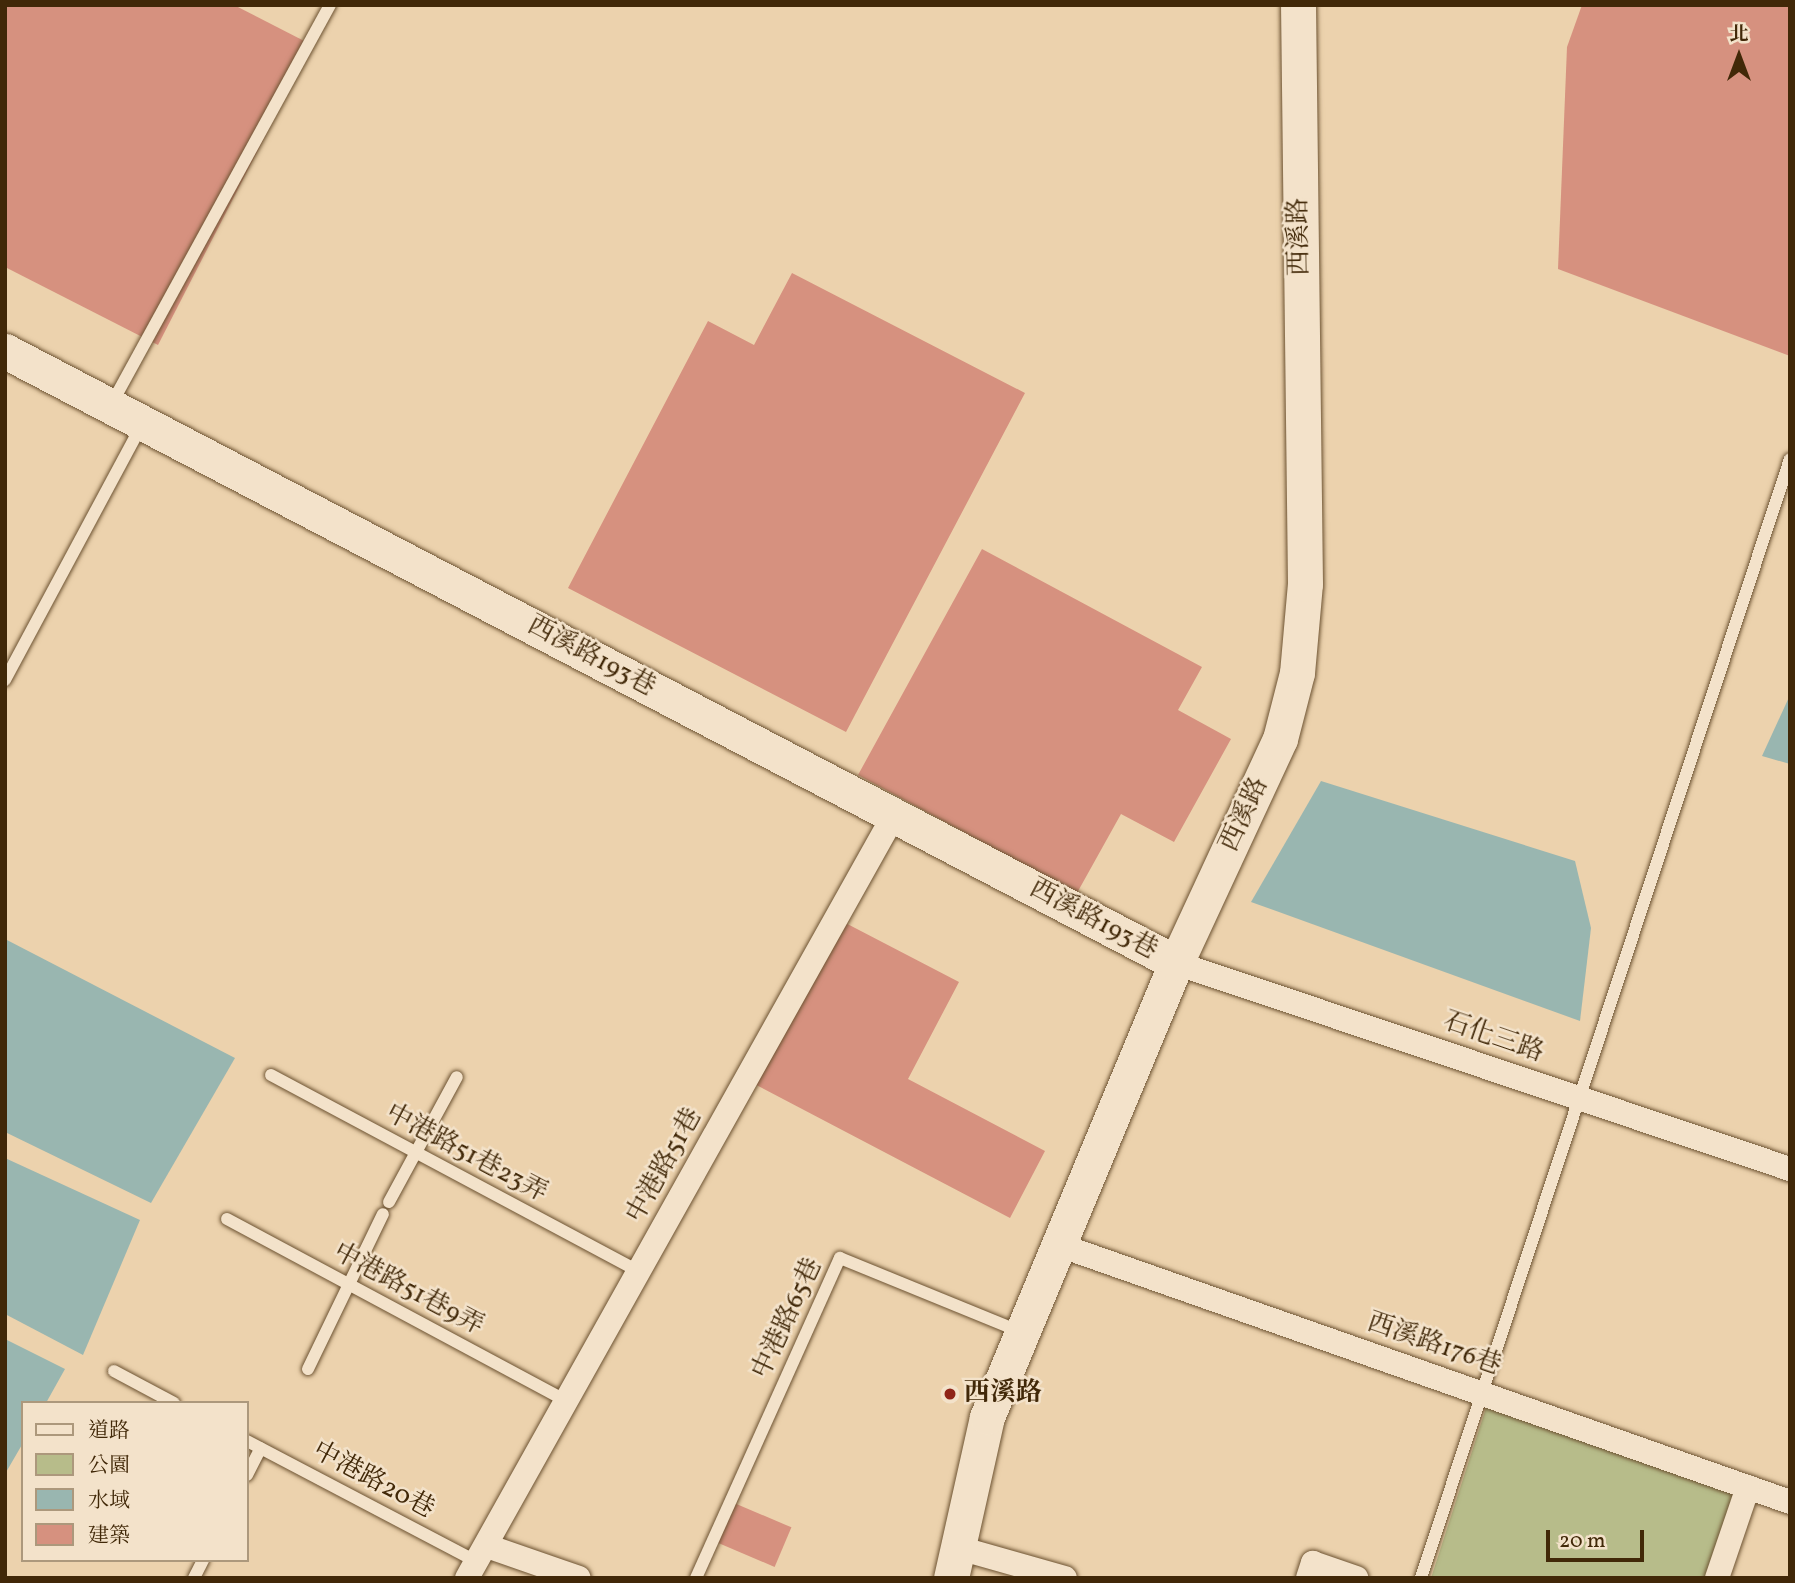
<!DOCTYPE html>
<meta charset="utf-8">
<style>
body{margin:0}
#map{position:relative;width:1795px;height:1583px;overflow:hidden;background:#ecd2ad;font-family:Vollkorn,"Noto Serif TC",serif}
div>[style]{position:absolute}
.green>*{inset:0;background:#b7bc8a}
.water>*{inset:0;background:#99b6b0}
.building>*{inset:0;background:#d6917f;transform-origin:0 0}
.roads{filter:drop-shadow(0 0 2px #6c5231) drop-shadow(0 0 2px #6c5231)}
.lane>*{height:12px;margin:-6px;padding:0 6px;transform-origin:6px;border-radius:6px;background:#f3e2ca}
.street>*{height:24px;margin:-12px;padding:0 12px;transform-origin:12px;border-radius:12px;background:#f3e2ca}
.secondary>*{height:35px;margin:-17.5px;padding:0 17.5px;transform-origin:17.5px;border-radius:17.5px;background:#f3e2ca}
.dots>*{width:19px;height:19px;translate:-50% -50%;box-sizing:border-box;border:4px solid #f3e2ca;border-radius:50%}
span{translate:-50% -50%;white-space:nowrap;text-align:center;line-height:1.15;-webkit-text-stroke:5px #f3e2ca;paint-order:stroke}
.street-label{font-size:26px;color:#412808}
.poi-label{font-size:26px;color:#412808;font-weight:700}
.left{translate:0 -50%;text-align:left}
.frame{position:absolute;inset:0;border:7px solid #412808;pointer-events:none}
.legend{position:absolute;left:21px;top:1401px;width:228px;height:161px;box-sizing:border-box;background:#f3e2ca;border:2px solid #ac987c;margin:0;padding:9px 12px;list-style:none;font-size:21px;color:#412808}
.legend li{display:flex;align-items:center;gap:14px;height:35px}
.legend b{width:35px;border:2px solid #ac987c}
.north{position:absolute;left:1704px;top:21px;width:70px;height:70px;-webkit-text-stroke:5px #f3e2ca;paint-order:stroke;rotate:0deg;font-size:19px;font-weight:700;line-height:28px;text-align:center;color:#412808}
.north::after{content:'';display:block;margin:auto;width:24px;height:32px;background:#412808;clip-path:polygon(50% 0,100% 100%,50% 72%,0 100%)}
.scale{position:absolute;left:1546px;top:1530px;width:98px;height:32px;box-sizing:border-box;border:4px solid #412808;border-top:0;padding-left:9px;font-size:21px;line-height:24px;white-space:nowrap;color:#412808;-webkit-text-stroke:5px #f3e2ca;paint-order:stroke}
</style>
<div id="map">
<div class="green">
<i style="clip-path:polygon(1486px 1408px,1735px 1494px,1707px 1578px,1431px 1578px)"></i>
</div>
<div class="water">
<i style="clip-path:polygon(1790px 695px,1790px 764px,1762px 756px)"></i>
<i style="clip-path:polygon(1321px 781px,1575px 861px,1591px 928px,1580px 1021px,1251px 902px)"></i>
<i style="clip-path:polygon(5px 939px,235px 1058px,151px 1203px,5px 1132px)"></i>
<i style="clip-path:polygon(5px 1158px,140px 1220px,83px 1355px,5px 1314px)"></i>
<i style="clip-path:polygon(5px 1339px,65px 1369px,46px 1403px,23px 1403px,23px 1443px,5px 1474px)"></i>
</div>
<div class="building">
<i style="clip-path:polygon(5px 5px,234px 5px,312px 45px,158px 345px,5px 267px)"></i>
<i style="clip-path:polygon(1582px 5px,1790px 5px,1790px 356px,1558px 269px,1567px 47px)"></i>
<i style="clip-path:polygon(792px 273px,1025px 393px,846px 732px,568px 588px,708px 321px,754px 345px)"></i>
<i style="clip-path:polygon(982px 549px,1202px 667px,1178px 710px,1231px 739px,1174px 842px,1121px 814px,1077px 893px,858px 775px)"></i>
<i style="clip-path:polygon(832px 916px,959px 982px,908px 1079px,1045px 1151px,1010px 1218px,745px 1079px)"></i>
<i style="left:727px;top:1500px;width:70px;height:43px;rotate:23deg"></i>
</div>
<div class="roads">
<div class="lane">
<i style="left:112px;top:403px;width:454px;rotate:-61.3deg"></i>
<i style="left:5px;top:680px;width:290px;rotate:-61.8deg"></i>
<i style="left:271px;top:1075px;width:418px;rotate:28.1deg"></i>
<i style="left:389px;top:1202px;width:142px;rotate:-61.5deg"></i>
<i style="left:227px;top:1219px;width:387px;rotate:28.2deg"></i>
<i style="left:308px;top:1369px;width:172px;rotate:-64.2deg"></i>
<i style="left:114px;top:1371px;width:68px;rotate:28.1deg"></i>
<i style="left:247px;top:1441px;width:260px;rotate:27.7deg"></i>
<i style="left:247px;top:1475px;width:30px;rotate:-63deg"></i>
<i style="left:194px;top:1578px;width:20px;rotate:-63deg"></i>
<i style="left:696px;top:1578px;width:351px;rotate:-65.8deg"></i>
<i style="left:840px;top:1258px;width:193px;rotate:22.2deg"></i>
<i style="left:1421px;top:1578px;width:1178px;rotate:-71.75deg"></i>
</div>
<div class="street">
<i style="left:1176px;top:963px;width:648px;rotate:18.55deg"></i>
<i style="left:1059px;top:1245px;width:775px;rotate:19.37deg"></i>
<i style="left:487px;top:1546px;width:97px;rotate:19.2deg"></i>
<i style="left:959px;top:1548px;width:110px;rotate:15.8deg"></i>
<i style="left:467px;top:1578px;width:874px;rotate:-60.77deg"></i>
<i style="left:1308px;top:1578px;width:16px;rotate:-72deg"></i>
<i style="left:1313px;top:1563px;width:46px;rotate:19.2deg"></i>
<i style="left:1717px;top:1578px;width:96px;rotate:-71.2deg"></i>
</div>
<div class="secondary">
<i style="left:5px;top:351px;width:1321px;rotate:27.59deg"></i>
<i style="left:951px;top:1578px;width:165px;rotate:-77.4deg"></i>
<i style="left:987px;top:1417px;width:492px;rotate:-67.4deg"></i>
<i style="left:1176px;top:963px;width:247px;rotate:-65.1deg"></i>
<i style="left:1280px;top:739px;width:68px;rotate:-75.6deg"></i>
<i style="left:1297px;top:673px;width:89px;rotate:-84.9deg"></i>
<i style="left:1305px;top:584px;width:579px;rotate:-90.69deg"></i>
</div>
</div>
<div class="dots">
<i style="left:950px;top:1394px;background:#8f2418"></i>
</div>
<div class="street-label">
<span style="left:1300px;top:237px;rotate:-91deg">西溪路</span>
<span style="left:591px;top:657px;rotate:28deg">西溪路193巷</span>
<span style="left:1245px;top:815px;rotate:-65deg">西溪路</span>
<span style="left:1093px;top:920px;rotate:28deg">西溪路193巷</span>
<span style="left:1493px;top:1038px;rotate:19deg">石化三路</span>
<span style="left:466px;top:1154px;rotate:28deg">中港路51巷23弄</span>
<span style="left:665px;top:1166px;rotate:-61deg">中港路51巷</span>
<span style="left:408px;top:1290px;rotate:28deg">中港路51巷9弄</span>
<span style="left:788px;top:1319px;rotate:-65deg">中港路65巷</span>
<span style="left:1434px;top:1345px;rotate:19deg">西溪路176巷</span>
<span style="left:373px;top:1481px;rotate:28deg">中港路20巷</span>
</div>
<div class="poi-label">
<span class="left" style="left:964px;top:1394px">西溪路</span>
</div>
<div class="frame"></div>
<ul class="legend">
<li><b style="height:9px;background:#f3e2ca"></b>道路</li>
<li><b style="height:19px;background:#b7bc8a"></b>公園</li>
<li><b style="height:19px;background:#99b6b0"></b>水域</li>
<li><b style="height:19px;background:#d6917f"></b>建築</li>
</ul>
<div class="north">北</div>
<div class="scale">20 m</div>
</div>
